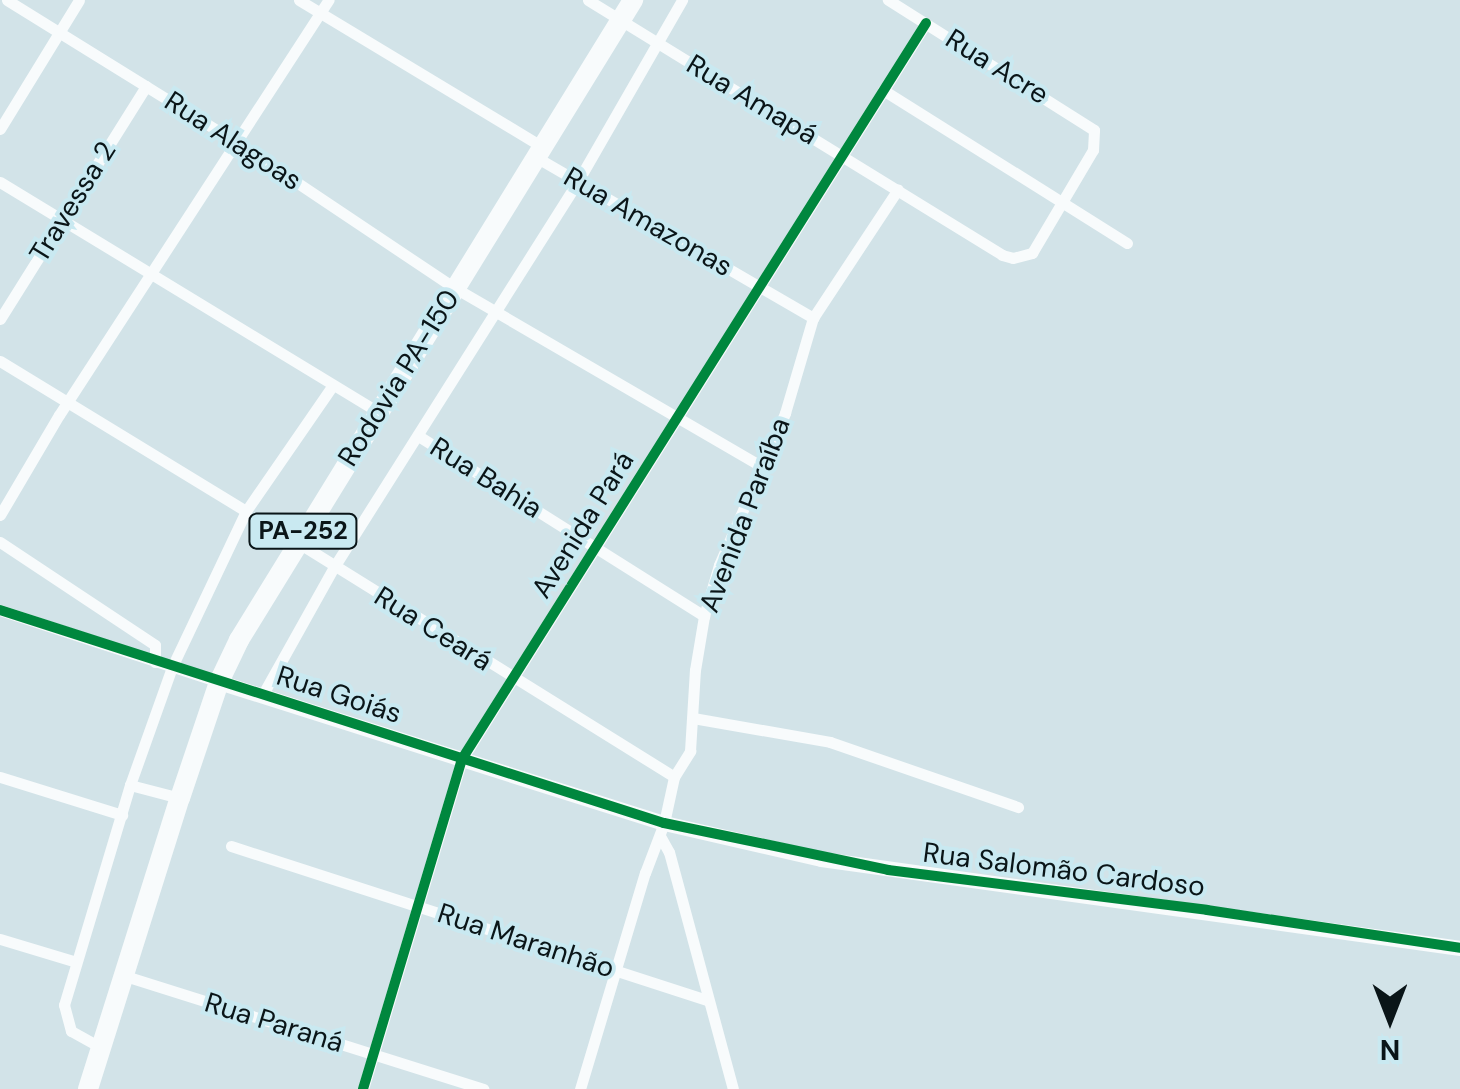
<!DOCTYPE html>
<meta charset="utf-8">
<style>
body{margin:0}
#map{position:relative;width:1460px;height:1089px;overflow:hidden;background:#d2e3e8;font-family:"DM Sans",sans-serif}
div>[style]{position:absolute}
.minor>*{height:11px;margin:-5.5px;padding:0 5.5px;transform-origin:5.5px;border-radius:5.5px;background:#f8fbfc}
.tertiary>*{height:15px;margin:-7.5px;padding:0 7.5px;transform-origin:7.5px;border-radius:7.5px;background:#f8fbfc}
.trunk>*{height:20px;margin:-10px;padding:0 10px;transform-origin:10px;border-radius:10px;background:#f8fbfc}
.cycleway>*{height:10px;margin:-5px;padding:0 5px;transform-origin:5px;border-radius:5px;background:#00873e}
span{translate:-50% -50%;white-space:nowrap;text-align:center;line-height:1.15;-webkit-text-stroke:8px #c9e9f1;paint-order:stroke}
.shield-label span{padding:2px 8px;background:#c9e9f1;border:2px solid;border-radius:8px;-webkit-text-stroke-width:0}
.shield-label{font-size:25px;color:#0a1518;font-weight:700}
.street-label{font-size:28px;color:#0a1518}
.north{position:absolute;left:1340px;top:969px;width:100px;height:100px;-webkit-text-stroke:8px #c9e9f1;paint-order:stroke;rotate:180deg;font-size:28px;font-weight:700;line-height:40px;text-align:center;color:#0a1518}
.north::after{content:'';display:block;margin:auto;width:35px;height:45px;background:#0a1518;clip-path:polygon(50% 0,100% 100%,50% 72%,0 100%)}
</style>
<div id="map">
<div class="minor">
<i style="left:7px;top:0;width:272px;rotate:31.8deg"></i>
<i style="left:238px;top:143px;width:261px;rotate:33.8deg"></i>
<i style="left:455px;top:288px;width:356px;rotate:30.2deg"></i>
<i style="left:299px;top:0;width:283px;rotate:31.1deg"></i>
<i style="left:588px;top:0;width:486px;rotate:31.6deg"></i>
<i style="left:1002px;top:255px;width:11px;rotate:15deg"></i>
<i style="left:1013px;top:258px;width:20px;rotate:-15deg"></i>
<i style="left:1032px;top:253px;width:120px;rotate:-59.4deg"></i>
<i style="left:1093px;top:150px;width:20px;rotate:-87deg"></i>
<i style="left:1094px;top:130px;width:244px;rotate:-147.7deg"></i>
<i style="left:883px;top:90px;width:288px;rotate:32.1deg"></i>
<i style="left:0;top:129px;width:151px;rotate:-58.5deg"></i>
<i style="left:534px;top:156px;width:323px;rotate:30.1deg"></i>
<i style="left:0;top:182px;width:442px;rotate:31.3deg"></i>
<i style="left:0;top:319px;width:275px;rotate:-57.9deg"></i>
<i style="left:0;top:361px;width:288px;rotate:31.4deg"></i>
<i style="left:420px;top:437px;width:336px;rotate:32.2deg"></i>
<i style="left:0;top:515px;width:116px;rotate:-59.5deg"></i>
<i style="left:59px;top:415px;width:495px;rotate:-57deg"></i>
<i style="left:0;top:542px;width:186px;rotate:33.6deg"></i>
<i style="left:155px;top:645px;width:17px;rotate:90deg"></i>
<i style="left:297px;top:542px;width:444px;rotate:31.9deg"></i>
<i style="left:0;top:610px;width:231px;rotate:18.2deg"></i>
<i style="left:263px;top:694px;width:145px;rotate:-60.8deg"></i>
<i style="left:334px;top:567px;width:457px;rotate:-57.7deg"></i>
<i style="left:578px;top:181px;width:209px;rotate:-60.1deg"></i>
<i style="left:693px;top:718px;width:139px;rotate:9.9deg"></i>
<i style="left:830px;top:742px;width:199px;rotate:19.1deg"></i>
<i style="left:0;top:777px;width:128px;rotate:17.3deg"></i>
<i style="left:130px;top:785px;width:52px;rotate:14.6deg"></i>
<i style="left:660px;top:836px;width:18px;rotate:61deg"></i>
<i style="left:669px;top:852px;width:245px;rotate:74.9deg"></i>
<i style="left:231px;top:846px;width:500px;rotate:17.93deg"></i>
<i style="left:0;top:939px;width:79px;rotate:16.8deg"></i>
<i style="left:122px;top:975px;width:379px;rotate:17.5deg"></i>
<i style="left:100px;top:1047px;width:33px;rotate:-151deg"></i>
<i style="left:71px;top:1031px;width:27px;rotate:-105deg"></i>
<i style="left:64px;top:1005px;width:230px;rotate:-73.3deg"></i>
<i style="left:130px;top:785px;width:125px;rotate:-70.4deg"></i>
<i style="left:172px;top:667px;width:173px;rotate:-64.6deg"></i>
<i style="left:246px;top:511px;width:153px;rotate:-55.4deg"></i>
<i style="left:363px;top:1089px;width:345px;rotate:-73.3deg"></i>
<i style="left:462px;top:759px;width:870px;rotate:-57.77deg"></i>
<i style="left:580px;top:1089px;width:226px;rotate:-73.3deg"></i>
<i style="left:645px;top:873px;width:53px;rotate:-69.2deg"></i>
<i style="left:664px;top:823px;width:47px;rotate:-77.7deg"></i>
<i style="left:674px;top:777px;width:31px;rotate:-58deg"></i>
<i style="left:690px;top:751px;width:81px;rotate:-86.5deg"></i>
<i style="left:695px;top:670px;width:55px;rotate:-80.5deg"></i>
<i style="left:704px;top:616px;width:53px;rotate:-73.6deg"></i>
<i style="left:719px;top:565px;width:166px;rotate:-66.5deg"></i>
<i style="left:785px;top:413px;width:99px;rotate:-73.6deg"></i>
<i style="left:813px;top:318px;width:154px;rotate:-56.6deg"></i>
</div>
<div class="tertiary">
<i style="left:219px;top:682px;width:467px;rotate:17.6deg"></i>
<i style="left:664px;top:823px;width:161px;rotate:12.9deg"></i>
<i style="left:821px;top:859px;width:645px;rotate:7.93deg"></i>
</div>
<div class="trunk">
<i style="left:88px;top:1089px;width:305px;rotate:-72.5deg"></i>
<i style="left:180px;top:798px;width:122px;rotate:-71.4deg"></i>
<i style="left:219px;top:682px;width:47px;rotate:-64.5deg"></i>
<i style="left:239px;top:640px;width:752px;rotate:-58.38deg"></i>
</div>
<div class="cycleway">
<i style="left:0;top:610px;width:697px;rotate:17.79deg"></i>
<i style="left:664px;top:823px;width:229px;rotate:11.8deg"></i>
<i style="left:888px;top:870px;width:321px;rotate:7.1deg"></i>
<i style="left:1207px;top:910px;width:256px;rotate:8.5deg"></i>
<i style="left:363px;top:1089px;width:345px;rotate:-73.3deg"></i>
<i style="left:462px;top:759px;width:870px;rotate:-57.77deg"></i>
</div>
<div class="shield-label">
<span style="left:303px;top:531px">PA-252</span>
</div>
<div class="street-label">
<span style="left:997px;top:67px;rotate:32deg">Rua Acre</span>
<span style="left:752px;top:100px;rotate:31deg">Rua Amapá</span>
<span style="left:233px;top:141px;rotate:33deg">Rua Alagoas</span>
<span style="left:73px;top:202px;rotate:-58deg">Travessa 2</span>
<span style="left:648px;top:222px;rotate:30deg">Rua Amazonas</span>
<span style="left:399px;top:378px;rotate:-58deg">Rodovia PA-150</span>
<span style="left:486px;top:478px;rotate:32deg">Rua Bahia</span>
<span style="left:745px;top:515px;rotate:-69deg">Avenida Paraíba</span>
<span style="left:583px;top:525px;rotate:-58deg">Avenida Pará</span>
<span style="left:433px;top:629px;rotate:32deg">Rua Ceará</span>
<span style="left:339px;top:695px;rotate:18deg">Rua Goiás</span>
<span style="left:1064px;top:870px;rotate:7deg">Rua Salomão Cardoso</span>
<span style="left:526px;top:941px;rotate:18deg">Rua Maranhão</span>
<span style="left:274px;top:1023px;rotate:17deg">Rua Paraná</span>
</div>
<div class="north">N</div>
</div>
